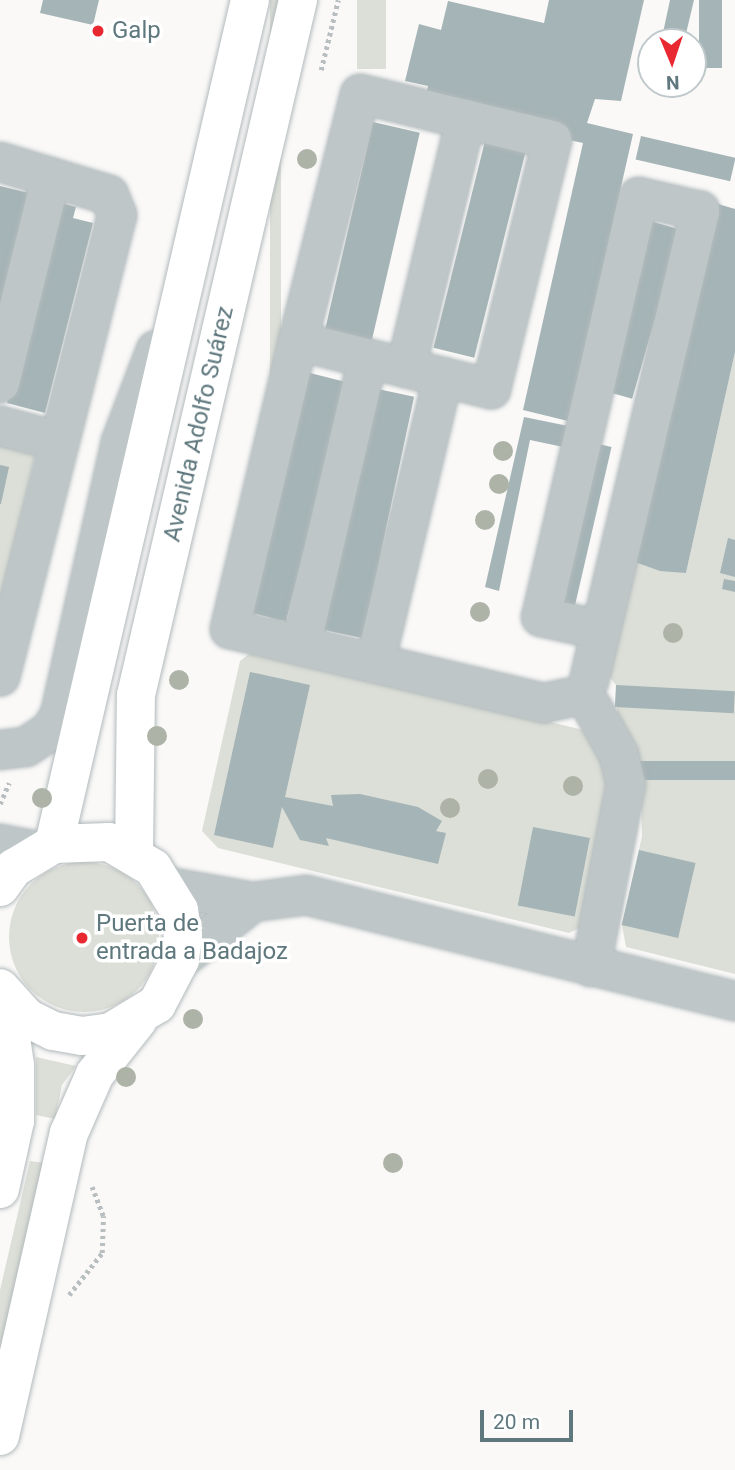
<!DOCTYPE html>
<meta charset="utf-8">
<style>
body{margin:0}
#map{position:relative;width:735px;height:1470px;overflow:hidden;background:#faf9f8;font-family:Roboto,sans-serif}
div>[style]{position:absolute}
.green>*{inset:0;background:#dcdfd7;transform-origin:0 0}
.round{border-radius:50%}
.building>*{inset:0;background:#a5b4b6;transform-origin:0 0}
.path>*{height:4.5px;margin-top:-2.25px;transform-origin:0;background:repeating-linear-gradient(90deg,#b9bfc1 0 3.5px,transparent 0 7px)}
.roads{filter:drop-shadow(0 0 2px #b2babc) drop-shadow(0 0 2px #b2babc)}
.minor>*{height:38px;margin:-19px;padding:0 19px;transform-origin:19px;border-radius:19px;background:#bec6c8}
.highway>*{height:38px;margin:-19px;padding:0 19px;transform-origin:19px;border-radius:19px;background:#fff}
.trees>*{width:20px;height:20px;margin:-10px;border-radius:50%;background:#adb3a6}
.dots>*{width:19px;height:19px;translate:-50% -50%;box-sizing:border-box;border:4px solid #fff;border-radius:50%}
span{translate:-50% -50%;white-space:nowrap;text-align:center;line-height:1.15;-webkit-text-stroke:7px #fff;paint-order:stroke}
.poi-label{font-size:24px;color:#5f787e}
.left{translate:0 -50%;text-align:left}
.street-label{font-size:24px;color:#5f787e}
.north{position:absolute;left:637px;top:28px;width:70px;height:70px;box-sizing:border-box;background:#fff;border:2px solid #bfc9cb;border-radius:50%;rotate:178deg;font-size:19px;font-weight:700;line-height:28px;text-align:center;color:#5f787e}
.north::after{content:'';display:block;margin:auto;width:24px;height:32px;background:#e92931;clip-path:polygon(50% 0,100% 100%,50% 72%,0 100%)}
.scale{position:absolute;left:480px;top:1410px;width:93px;height:32px;box-sizing:border-box;border:4px solid #5f787e;border-top:0;padding-left:9px;font-size:21px;line-height:24px;white-space:nowrap;color:#5f787e;-webkit-text-stroke:5px #fff;paint-order:stroke}
</style>
<div id="map">
<div class="green">
<i style="left:270px;top:0;width:11px;height:681px"></i>
<i style="left:357px;top:0;width:29px;height:69px"></i>
<i style="clip-path:polygon(735px 352px,735px 974px,626px 947px,622px 925px,642px 836px,641px 801px,618px 731px,616px 685px,603px 669px,635px 562px,686px 573px)"></i>
<i style="clip-path:polygon(0 443px,30px 450px,35px 458px,0 602px)"></i>
<i style="clip-path:polygon(253px 651px,588px 731px,612px 768px,586px 925px,569px 933px,218px 848px,202px 831px,240px 661px)"></i>
<i class="round" style="left:9px;top:862px;width:150px;height:150px"></i>
<i style="clip-path:polygon(36px 1057px,76px 1066px,62px 1085px,55px 1119px,36px 1115px)"></i>
<i style="clip-path:polygon(30px 1161px,46px 1163px,0 1360px,0 1290px)"></i>
</div>
<div class="building">
<i style="clip-path:polygon(43px 0,99px 0,93px 25px,40px 13px)"></i>
<i style="clip-path:polygon(549px 0,644px 0,621px 101px,595px 99px,587px 123px,633px 134px,568px 421px,523px 410px,583px 143px,423px 109px,428px 86px,405px 81px,419px 24px,441px 30px,448px 1px,544px 23px)"></i>
<i style="clip-path:polygon(670px 0,694px 0,684px 42px,661px 42px)"></i>
<i style="left:699px;top:0;width:23px;height:68px"></i>
<i style="left:373px;top:122px;width:48px;height:223px;rotate:13deg"></i>
<i style="left:641px;top:136px;width:97px;height:24px;rotate:13deg"></i>
<i style="left:485px;top:141px;width:42px;height:213px;rotate:14deg"></i>
<i style="clip-path:polygon(0 186px,33px 194px,0 322px)"></i>
<i style="clip-path:polygon(58px 202px,76px 207px,73px 218px,93px 223px,45px 413px,7px 403px)"></i>
<i style="clip-path:polygon(718px 204px,735px 209px,735px 352px,686px 573px,660px 571px,635px 562px)"></i>
<i style="left:647px;top:220px;width:35px;height:176px;rotate:16deg"></i>
<i style="left:306px;top:372px;width:41px;height:247px;rotate:14deg"></i>
<i style="left:373px;top:388px;width:42px;height:247px;rotate:12deg"></i>
<i style="clip-path:polygon(524px 417px,573px 427px,568px 448px,530px 440px,499px 591px,485px 587px)"></i>
<i style="left:594px;top:443px;width:18px;height:169px;rotate:13deg"></i>
<i style="clip-path:polygon(0 465px,9px 467px,1px 504px,0 504px)"></i>
<i style="clip-path:polygon(728px 538px,735px 540px,735px 577px,720px 573px)"></i>
<i style="clip-path:polygon(724px 579px,735px 581px,735px 592px,722px 589px)"></i>
<i style="clip-path:polygon(250px 672px,310px 685px,285px 797px,333px 806px,331px 795px,360px 794px,418px 807px,442px 821px,436px 831px,446px 833px,438px 864px,326px 838px,329px 846px,300px 840px,282px 807px,273px 848px,214px 835px)"></i>
<i style="left:616px;top:685px;width:119px;height:22px;rotate:3deg"></i>
<i style="left:735px;top:761px;width:19px;height:99px;rotate:90deg"></i>
<i style="left:533px;top:827px;width:58px;height:80px;rotate:11deg"></i>
<i style="left:639px;top:850px;width:58px;height:77px;rotate:13deg"></i>
</div>
<div class="path">
<i style="left:321px;top:70px;width:72px;rotate:-76.3deg"></i>
<i style="left:0;top:804px;width:23px;rotate:-67deg"></i>
<i style="left:69px;top:1295px;width:53px;rotate:-51.8deg"></i>
<i style="left:102px;top:1253px;width:37px;rotate:-88deg"></i>
<i style="left:103px;top:1216px;width:31px;rotate:-111deg"></i>
</div>
<div class="roads">
<div class="minor">
<i style="left:0;top:162px;width:114px;rotate:16.8deg"></i>
<i style="left:109px;top:195px;width:22px;rotate:68deg"></i>
<i style="left:117px;top:215px;width:476px;rotate:104.2deg"></i>
<i style="left:298px;top:341px;width:199px;rotate:14deg"></i>
<i style="left:491px;top:389px;width:256px;rotate:-76.2deg"></i>
<i style="left:552px;top:140px;width:197px;rotate:-166.5deg"></i>
<i style="left:360px;top:94px;width:255px;rotate:104.1deg"></i>
<i style="left:298px;top:341px;width:296px;rotate:103.3deg"></i>
<i style="left:230px;top:629px;width:323px;rotate:13.3deg"></i>
<i style="left:544px;top:703px;width:24px;rotate:-12deg"></i>
<i style="left:406px;top:368px;width:256px;rotate:-76.5deg"></i>
<i style="left:0;top:383px;width:212px;rotate:-76.1deg"></i>
<i style="left:0;top:426px;width:61px;rotate:14.3deg"></i>
<i style="left:301px;top:646px;width:295px;rotate:-76.9deg"></i>
<i style="left:375px;top:663px;width:294px;rotate:-76.6deg"></i>
<i style="left:589px;top:681px;width:52px;rotate:-76.8deg"></i>
<i style="left:601px;top:630px;width:431px;rotate:-76.7deg"></i>
<i style="left:700px;top:211px;width:63px;rotate:-167.1deg"></i>
<i style="left:639px;top:197px;width:431px;rotate:103.1deg"></i>
<i style="left:541px;top:617px;width:61px;rotate:12.2deg"></i>
<i style="left:0;top:750px;width:26px;rotate:-7deg"></i>
<i style="left:26px;top:747px;width:29px;rotate:-34deg"></i>
<i style="left:50px;top:731px;width:19px;rotate:-58deg"></i>
<i style="left:60px;top:715px;width:280px;rotate:-77.4deg"></i>
<i style="left:121px;top:442px;width:98px;rotate:-69.2deg"></i>
<i style="left:0;top:844px;width:37px;rotate:11deg"></i>
<i style="left:168px;top:887px;width:86px;rotate:10deg"></i>
<i style="left:253px;top:902px;width:53px;rotate:-7.5deg"></i>
<i style="left:306px;top:895px;width:442px;rotate:13.9deg"></i>
<i style="left:180px;top:960px;width:93px;rotate:-38.5deg"></i>
<i style="left:591px;top:967px;width:186px;rotate:-79.2deg"></i>
<i style="left:626px;top:784px;width:30px;rotate:-104deg"></i>
<i style="left:619px;top:755px;width:55px;rotate:-119.4deg"></i>
</div>
<div class="highway">
<i style="left:54px;top:844px;width:866px;rotate:-76.93deg"></i>
<i style="left:134px;top:853px;width:158px;rotate:-89.3deg"></i>
<i style="left:136px;top:695px;width:714px;rotate:-76.88deg"></i>
<i style="left:0;top:887px;width:24px;rotate:-54deg"></i>
<i style="left:14px;top:868px;width:47px;rotate:-31deg"></i>
<i style="left:54px;top:844px;width:55px;rotate:-2.1deg"></i>
<i style="left:109px;top:842px;width:51px;rotate:30.6deg"></i>
<i style="left:153px;top:868px;width:49px;rotate:58.2deg"></i>
<i style="left:179px;top:910px;width:25px;rotate:81deg"></i>
<i style="left:183px;top:935px;width:25px;rotate:97deg"></i>
<i style="left:180px;top:960px;width:50px;rotate:117.6deg"></i>
<i style="left:157px;top:1004px;width:54px;rotate:148.7deg"></i>
<i style="left:111px;top:1032px;width:29px;rotate:172deg"></i>
<i style="left:82px;top:1036px;width:29px;rotate:-170deg"></i>
<i style="left:53px;top:1031px;width:29px;rotate:-153deg"></i>
<i style="left:27px;top:1018px;width:40px;rotate:-132deg"></i>
<i style="left:0;top:1189px;width:70px;rotate:-77.6deg"></i>
<i style="left:15px;top:1121px;width:56px;rotate:-90deg"></i>
<i style="left:15px;top:1065px;width:69px;rotate:-98.4deg"></i>
<i style="left:0;top:1436px;width:311px;rotate:-77.2deg"></i>
<i style="left:69px;top:1133px;width:64px;rotate:-66.2deg"></i>
<i style="left:95px;top:1074px;width:69px;rotate:-51.5deg"></i>
</div>
</div>
<div class="trees">
<i style="left:307px;top:159px"></i>
<i style="left:503px;top:451px"></i>
<i style="left:499px;top:484px"></i>
<i style="left:485px;top:520px"></i>
<i style="left:480px;top:612px"></i>
<i style="left:673px;top:633px"></i>
<i style="left:179px;top:680px"></i>
<i style="left:157px;top:736px"></i>
<i style="left:488px;top:779px"></i>
<i style="left:573px;top:786px"></i>
<i style="left:42px;top:798px"></i>
<i style="left:450px;top:808px"></i>
<i style="left:193px;top:1019px"></i>
<i style="left:126px;top:1077px"></i>
<i style="left:393px;top:1163px"></i>
</div>
<div class="dots">
<i style="left:98px;top:31px;background:#e92931"></i>
<i style="left:82px;top:938px;background:#e92931"></i>
</div>
<div class="poi-label">
<span class="left" style="left:112px;top:31px">Galp</span>
<span class="left" style="left:96px;top:938px">Puerta de<br>entrada a Badajoz</span>
</div>
<div class="street-label">
<span style="left:199px;top:424px;rotate:-77deg">Avenida Adolfo Suárez</span>
</div>
<div class="north">N</div>
<div class="scale">20 m</div>
</div>
